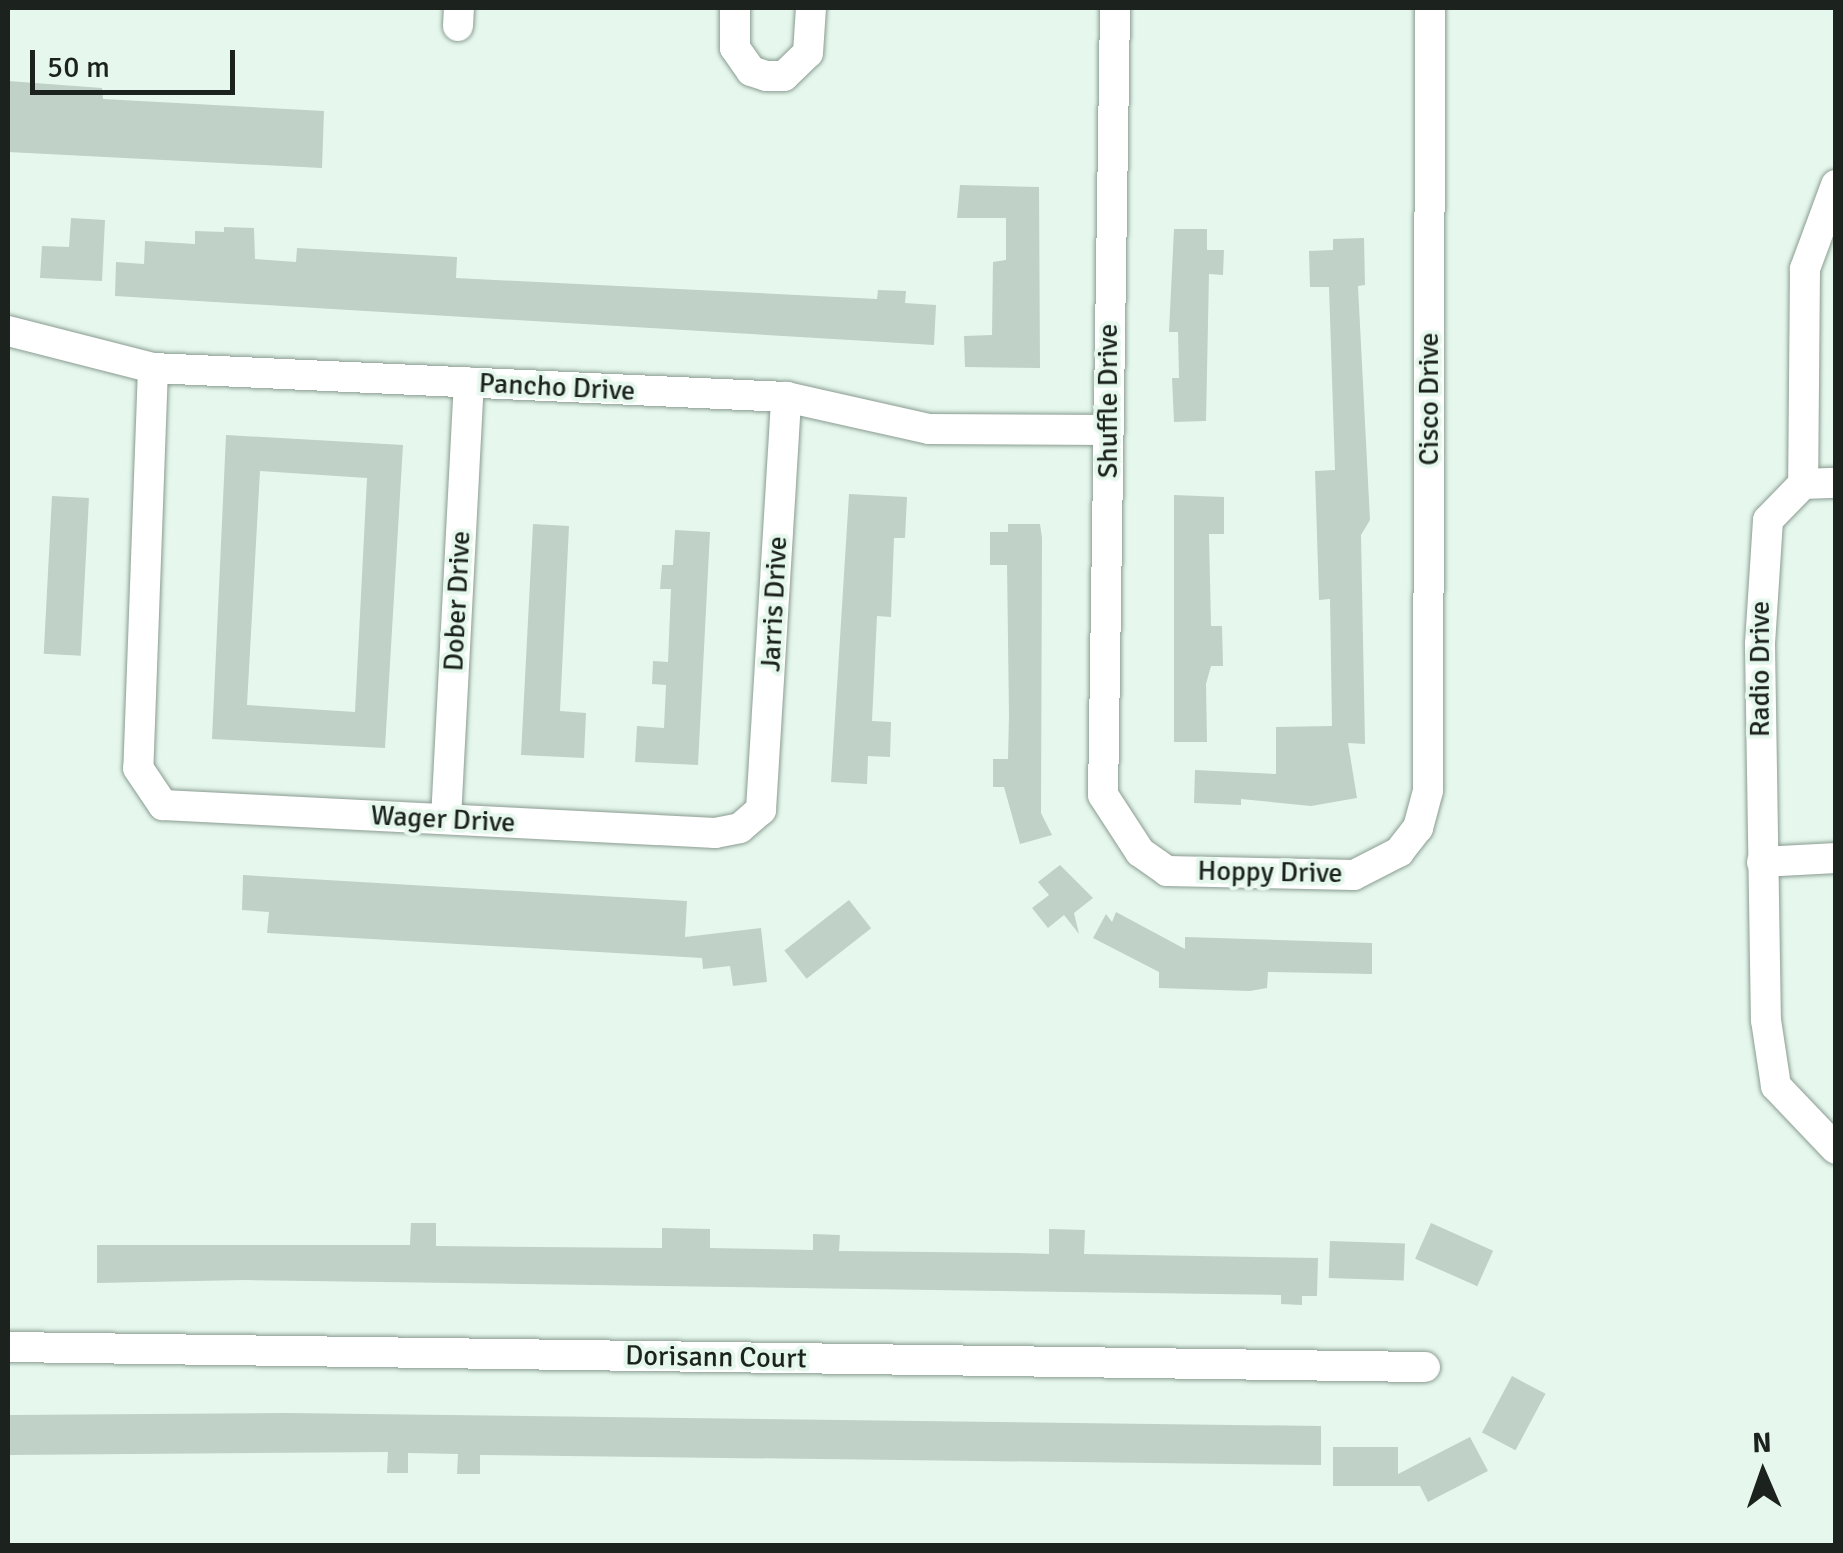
<!DOCTYPE html>
<style>
body{margin:0}
#map{position:relative;width:1843px;height:1553px;overflow:hidden;background:#e6f8ed;font-family:Signika,sans-serif}
div>[style]{position:absolute}
.building>*{inset:0;background:#c0d1c7;transform-origin:0 0}
.roads{filter:drop-shadow(0 0 2px #8a9b91) drop-shadow(0 0 2px #8a9b91)}
.street>*{height:30px;margin:-15px;padding:0 15px;transform-origin:15px;border-radius:15px;background:#fff}
span{translate:-50% -50%;white-space:nowrap;text-align:center;line-height:1.15;-webkit-text-stroke:8px #e6f8ed;paint-order:stroke}
.street-label{font-size:28px;color:#1c221e}
.frame{position:absolute;inset:0;border:10px solid #1c221e;pointer-events:none}
.north{position:absolute;left:1713px;top:1423px;width:100px;height:100px;-webkit-text-stroke:8px #e6f8ed;paint-order:stroke;rotate:358deg;font-size:28px;font-weight:700;line-height:40px;text-align:center;color:#1c221e}
.north::after{content:'';display:block;margin:auto;width:35px;height:45px;background:#1c221e;clip-path:polygon(50% 0,100% 100%,50% 72%,0 100%)}
.scale{position:absolute;left:30px;top:50px;width:205px;height:45px;box-sizing:border-box;border:5px solid #1c221e;border-top:0;padding-left:12px;font-size:30px;line-height:35px;white-space:nowrap;color:#1c221e;-webkit-text-stroke:8px #e6f8ed;paint-order:stroke}
</style>
<div id="map">
<div class="building">
<i style="clip-path:polygon(8px 81px,102px 88px,103px 99px,324px 111px,322px 168px,8px 152px)"></i>
<i style="clip-path:polygon(960px 185px,1039px 187px,1040px 368px,965px 367px,964px 336px,992px 335px,993px 262px,1006px 260px,1006px 218px,957px 218px)"></i>
<i style="clip-path:polygon(71px 218px,105px 220px,102px 281px,40px 278px,42px 246px,69px 247px)"></i>
<i style="clip-path:polygon(224px 227px,254px 228px,255px 259px,296px 262px,297px 248px,457px 257px,456px 278px,877px 299px,878px 290px,906px 291px,905px 303px,936px 305px,934px 345px,115px 296px,116px 262px,144px 264px,145px 241px,195px 244px,195px 231px,224px 232px)"></i>
<i style="clip-path:polygon(1174px 229px,1207px 229px,1207px 250px,1224px 250px,1223px 275px,1209px 274px,1206px 421px,1174px 422px,1172px 378px,1179px 378px,1178px 332px,1169px 332px)"></i>
<i style="clip-path:polygon(1364px 238px,1365px 285px,1358px 286px,1370px 520px,1361px 535px,1365px 744px,1348px 743px,1357px 798px,1311px 806px,1241px 799px,1241px 805px,1194px 803px,1195px 770px,1276px 774px,1276px 727px,1332px 726px,1330px 599px,1319px 600px,1315px 471px,1335px 470px,1329px 287px,1310px 287px,1309px 251px,1333px 250px,1333px 239px)"></i>
<i style="clip-path:polygon(evenodd,226px 435px,403px 445px,385px 748px,212px 739px,226px 435px,260px 471px,367px 478px,355px 712px,247px 705px,260px 471px)"></i>
<i style="clip-path:polygon(849px 494px,907px 497px,905px 538px,894px 538px,891px 617px,877px 616px,872px 721px,891px 722px,890px 757px,868px 756px,867px 784px,831px 782px)"></i>
<i style="clip-path:polygon(1174px 495px,1224px 497px,1224px 534px,1209px 534px,1211px 626px,1222px 626px,1223px 666px,1211px 666px,1206px 684px,1207px 742px,1174px 742px)"></i>
<i style="left:52px;top:496px;width:37px;height:158px;rotate:3deg"></i>
<i style="clip-path:polygon(533px 524px,569px 526px,560px 711px,586px 713px,584px 758px,521px 755px)"></i>
<i style="clip-path:polygon(1008px 524px,1040px 524px,1042px 538px,1041px 813px,1052px 835px,1020px 844px,1004px 787px,993px 787px,993px 759px,1008px 759px,1009px 715px,1007px 565px,990px 565px,990px 532px,1008px 532px)"></i>
<i style="clip-path:polygon(675px 530px,710px 532px,698px 765px,635px 762px,637px 726px,664px 728px,666px 685px,652px 684px,653px 661px,668px 662px,671px 589px,660px 589px,662px 565px,673px 565px)"></i>
<i style="clip-path:polygon(1060px 865px,1093px 898px,1074px 913px,1079px 934px,1064px 915px,1048px 928px,1032px 908px,1049px 895px,1038px 882px)"></i>
<i style="clip-path:polygon(243px 875px,687px 901px,685px 937px,761px 928px,767px 982px,733px 986px,730px 966px,703px 969px,702px 958px,267px 933px,269px 912px,242px 910px)"></i>
<i style="left:849px;top:900px;width:36px;height:82px;rotate:52deg"></i>
<i style="clip-path:polygon(1116px 912px,1185px 949px,1185px 937px,1372px 943px,1372px 974px,1268px 972px,1267px 988px,1250px 991px,1159px 988px,1159px 972px,1093px 938px,1106px 914px,1112px 922px)"></i>
<i style="clip-path:polygon(411px 1223px,436px 1223px,436px 1246px,662px 1248px,662px 1228px,710px 1229px,710px 1248px,813px 1250px,813px 1234px,840px 1235px,839px 1251px,1018px 1253px,1049px 1254px,1049px 1229px,1085px 1230px,1084px 1254px,1318px 1258px,1317px 1296px,1302px 1296px,1302px 1305px,1281px 1304px,1281px 1295px,245px 1280px,97px 1283px,97px 1245px,410px 1245px)"></i>
<i style="left:1431px;top:1223px;width:68px;height:39px;rotate:24deg"></i>
<i style="left:1330px;top:1241px;width:75px;height:37px;rotate:2deg"></i>
<i style="left:1512px;top:1376px;width:38px;height:64px;rotate:28deg"></i>
<i style="clip-path:polygon(286px 1413px,1321px 1426px,1321px 1465px,480px 1455px,480px 1474px,457px 1474px,458px 1454px,408px 1453px,408px 1473px,387px 1473px,388px 1452px,8px 1455px,8px 1415px)"></i>
<i style="clip-path:polygon(1470px 1437px,1488px 1471px,1428px 1502px,1420px 1486px,1333px 1486px,1333px 1447px,1398px 1447px,1398px 1474px)"></i>
</div>
<div class="roads">
<div class="street">
<i style="left:735px;top:8px;width:40px;rotate:90deg"></i>
<i style="left:735px;top:48px;width:28px;rotate:55deg"></i>
<i style="left:751px;top:71px;width:16px;rotate:18deg"></i>
<i style="left:766px;top:76px;width:18px"></i>
<i style="left:784px;top:76px;width:33px;rotate:-44deg"></i>
<i style="left:808px;top:53px;width:45px;rotate:-86.2deg"></i>
<i style="left:1115px;top:8px;width:787px;rotate:90.87deg"></i>
<i style="left:1103px;top:795px;width:68px;rotate:57deg"></i>
<i style="left:1140px;top:852px;width:33px;rotate:35deg"></i>
<i style="left:1167px;top:871px;width:187px;rotate:1.2deg"></i>
<i style="left:1354px;top:875px;width:51px;rotate:-27.1deg"></i>
<i style="left:1399px;top:852px;width:31px;rotate:-52deg"></i>
<i style="left:1418px;top:828px;width:38px;rotate:-75deg"></i>
<i style="left:1428px;top:791px;width:783px;rotate:-89.85deg"></i>
<i style="left:458px;top:26px;width:18px;rotate:-87deg"></i>
<i style="left:1836px;top:185px;width:90px;rotate:110.3deg"></i>
<i style="left:1805px;top:269px;width:215px;rotate:90.5deg"></i>
<i style="left:1803px;top:484px;width:50px;rotate:134.2deg"></i>
<i style="left:1768px;top:520px;width:124px;rotate:93.7deg"></i>
<i style="left:1760px;top:644px;width:376px;rotate:89.1deg"></i>
<i style="left:1766px;top:1020px;width:67px;rotate:81.4deg"></i>
<i style="left:1776px;top:1086px;width:87px;rotate:46.4deg"></i>
<i style="left:8px;top:331px;width:150px;rotate:14.3deg"></i>
<i style="left:153px;top:368px;width:634px;rotate:2.62deg"></i>
<i style="left:786px;top:397px;width:147px;rotate:12.6deg"></i>
<i style="left:929px;top:429px;width:179px;rotate:0.3deg"></i>
<i style="left:153px;top:368px;width:400px;rotate:92.1deg"></i>
<i style="left:138px;top:768px;width:45px;rotate:56deg"></i>
<i style="left:163px;top:805px;width:553px;rotate:2.9deg"></i>
<i style="left:715px;top:833px;width:25px;rotate:-11deg"></i>
<i style="left:740px;top:828px;width:28px;rotate:-41deg"></i>
<i style="left:761px;top:810px;width:414px;rotate:-86.5deg"></i>
<i style="left:1803px;top:484px;width:33px;rotate:-2deg"></i>
<i style="left:446px;top:819px;width:437px;rotate:-87deg"></i>
<i style="left:1762px;top:862px;width:74px;rotate:-3.1deg"></i>
<i style="left:8px;top:1347px;width:1417px;rotate:0.81deg"></i>
</div>
</div>
<div class="street-label">
<span style="left:557px;top:387px;rotate:3deg">Pancho Drive</span>
<span style="left:1429px;top:399px;rotate:-90deg">Cisco Drive</span>
<span style="left:1108px;top:401px;rotate:-90deg">Shuffle Drive</span>
<span style="left:457px;top:601px;rotate:-87deg">Dober Drive</span>
<span style="left:774px;top:604px;rotate:-87deg">Jarris Drive</span>
<span style="left:1760px;top:669px;rotate:-90deg">Radio Drive</span>
<span style="left:443px;top:819px;rotate:3deg">Wager Drive</span>
<span style="left:1270px;top:872px;rotate:1deg">Hoppy Drive</span>
<span style="left:716px;top:1357px;rotate:1deg">Dorisann Court</span>
</div>
<div class="frame"></div>
<div class="north">N</div>
<div class="scale">50 m</div>
</div>
